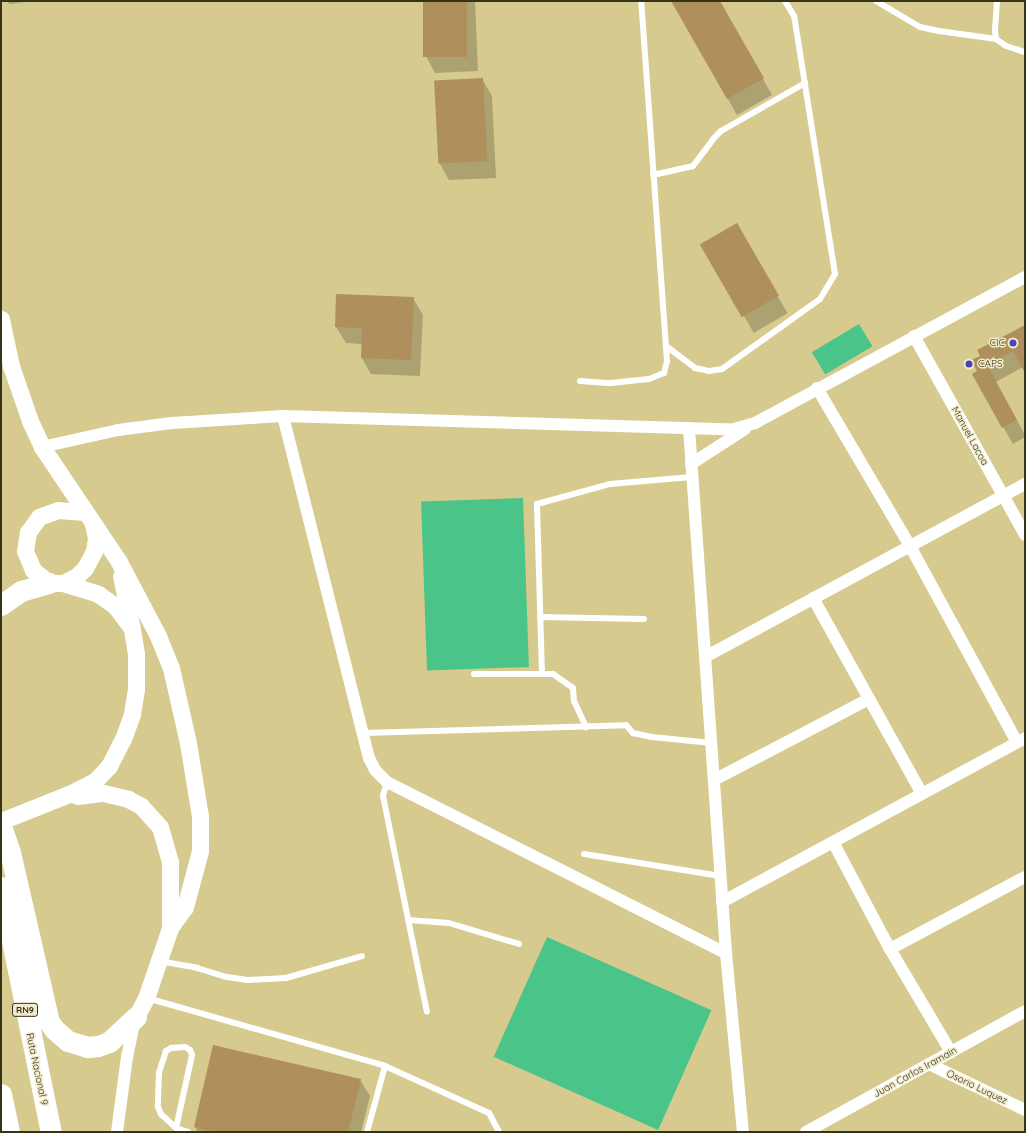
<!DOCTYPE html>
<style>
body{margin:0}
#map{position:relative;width:1026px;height:1133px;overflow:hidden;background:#d6ca8e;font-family:Quicksand,sans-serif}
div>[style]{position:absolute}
.green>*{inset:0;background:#4ac488;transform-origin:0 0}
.shadow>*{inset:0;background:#0003;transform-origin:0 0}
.building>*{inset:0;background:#af8f5b;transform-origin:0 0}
.service>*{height:6px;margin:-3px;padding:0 3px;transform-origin:3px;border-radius:3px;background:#fff}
.minor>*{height:12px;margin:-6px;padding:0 6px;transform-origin:6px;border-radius:6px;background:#fff}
.secondary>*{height:17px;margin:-8.5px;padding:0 8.5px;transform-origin:8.5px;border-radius:8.5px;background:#fff}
.motorway>*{height:21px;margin:-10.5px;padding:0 10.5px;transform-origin:10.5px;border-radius:10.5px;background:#fff}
.dots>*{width:11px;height:11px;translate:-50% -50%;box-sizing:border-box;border:2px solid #f0ebcd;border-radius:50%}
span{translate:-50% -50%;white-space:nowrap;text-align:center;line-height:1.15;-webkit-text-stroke:3px #f0ebcd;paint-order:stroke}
.shield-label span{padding:1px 3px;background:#f0ebcd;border:1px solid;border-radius:3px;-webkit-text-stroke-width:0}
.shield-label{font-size:9px;color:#37321a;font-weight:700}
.poi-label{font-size:10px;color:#37321a}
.right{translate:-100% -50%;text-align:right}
.left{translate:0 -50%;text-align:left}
.street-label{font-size:10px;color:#37321a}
.frame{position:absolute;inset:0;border:2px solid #37321a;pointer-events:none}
</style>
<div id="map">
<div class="green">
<i style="left:859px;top:324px;width:26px;height:55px;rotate:59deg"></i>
<i style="left:523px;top:498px;width:169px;height:102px;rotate:88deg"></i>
<i style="left:547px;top:937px;width:180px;height:131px;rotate:24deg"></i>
</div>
<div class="shadow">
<i style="clip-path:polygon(8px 1px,34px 1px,9px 4px)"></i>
<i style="clip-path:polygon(424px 1px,475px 1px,478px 71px,435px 73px,426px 56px)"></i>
<i style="clip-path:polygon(673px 1px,719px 1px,772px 95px,737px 115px)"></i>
<i style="clip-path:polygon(482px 79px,492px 96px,496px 178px,449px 180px,440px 164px)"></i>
<i style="left:736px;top:224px;width:103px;height:39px;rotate:60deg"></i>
<i style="clip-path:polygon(413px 298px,423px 315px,420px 376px,371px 374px,362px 358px,362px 344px,346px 343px,336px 327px)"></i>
<i style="clip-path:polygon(1025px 326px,1025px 370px,1023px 367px,996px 382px,1025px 435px,1025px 437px,1013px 444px,973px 374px,978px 371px,981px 356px)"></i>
<i style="clip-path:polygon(360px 1080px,370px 1096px,361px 1132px,198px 1132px,195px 1127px)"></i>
</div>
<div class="building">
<i style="left:423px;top:1px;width:44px;height:56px"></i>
<i style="clip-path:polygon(671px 1px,720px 1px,764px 78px,727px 99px)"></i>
<i style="left:483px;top:78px;width:83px;height:49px;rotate:87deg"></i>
<i style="left:737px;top:223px;width:84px;height:43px;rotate:60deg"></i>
<i style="clip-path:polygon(336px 294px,414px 297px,411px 360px,361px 358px,362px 328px,335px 327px)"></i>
<i style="clip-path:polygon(1025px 325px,1025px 373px,1013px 351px,987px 365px,1017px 420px,1002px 428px,972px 374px,977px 371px,971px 360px,980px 356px,977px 350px)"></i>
<i style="clip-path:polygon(213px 1045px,361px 1079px,348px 1132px,214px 1132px,194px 1127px)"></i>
</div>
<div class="service">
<i style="left:876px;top:1px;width:51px;rotate:30.6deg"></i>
<i style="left:920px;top:27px;width:19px;rotate:12deg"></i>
<i style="left:939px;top:31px;width:58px;rotate:8deg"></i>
<i style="left:997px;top:1px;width:30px;rotate:94deg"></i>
<i style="left:995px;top:31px;width:8px;rotate:83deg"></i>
<i style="left:996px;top:39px;width:12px;rotate:35deg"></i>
<i style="left:1006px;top:46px;width:20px;rotate:18deg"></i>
<i style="left:653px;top:175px;width:41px;rotate:-12.7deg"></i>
<i style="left:693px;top:166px;width:34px;rotate:-53deg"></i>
<i style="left:713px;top:139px;width:11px;rotate:-45deg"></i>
<i style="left:721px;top:131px;width:97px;rotate:-29.7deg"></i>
<i style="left:666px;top:346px;width:36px;rotate:37deg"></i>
<i style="left:695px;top:368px;width:14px;rotate:12deg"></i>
<i style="left:709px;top:371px;width:13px;rotate:-9deg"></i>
<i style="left:722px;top:369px;width:120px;rotate:-35.5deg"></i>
<i style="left:820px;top:299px;width:29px;rotate:-59deg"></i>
<i style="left:835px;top:274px;width:261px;rotate:-99deg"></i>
<i style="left:794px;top:16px;width:17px;rotate:-121deg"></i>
<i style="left:580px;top:381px;width:31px;rotate:4deg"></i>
<i style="left:611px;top:383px;width:38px;rotate:-6deg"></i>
<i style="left:649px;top:379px;width:16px;rotate:-22deg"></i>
<i style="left:664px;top:373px;width:12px;rotate:-76deg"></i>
<i style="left:667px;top:361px;width:361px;rotate:-94.1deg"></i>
<i style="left:540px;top:617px;width:104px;rotate:1.1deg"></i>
<i style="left:474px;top:674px;width:79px"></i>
<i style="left:553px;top:674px;width:24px;rotate:35deg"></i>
<i style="left:573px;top:688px;width:13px;rotate:86deg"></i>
<i style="left:574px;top:701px;width:29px;rotate:65deg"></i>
<i style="left:542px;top:674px;width:170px;rotate:-91.7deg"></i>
<i style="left:537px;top:504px;width:76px;rotate:-15.3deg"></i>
<i style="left:610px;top:484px;width:82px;rotate:-4.9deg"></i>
<i style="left:363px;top:733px;width:263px;rotate:-1.7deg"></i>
<i style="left:626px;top:725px;width:11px;rotate:49deg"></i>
<i style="left:633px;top:733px;width:19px;rotate:12deg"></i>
<i style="left:652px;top:737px;width:60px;rotate:5.7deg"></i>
<i style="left:387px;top:782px;width:15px;rotate:106deg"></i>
<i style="left:383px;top:796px;width:220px;rotate:78.5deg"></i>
<i style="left:584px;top:854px;width:138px;rotate:9.2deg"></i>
<i style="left:408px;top:920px;width:41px;rotate:4.2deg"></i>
<i style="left:449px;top:923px;width:73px;rotate:16.7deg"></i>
<i style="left:159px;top:961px;width:39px;rotate:10deg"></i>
<i style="left:197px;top:968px;width:31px;rotate:17deg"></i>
<i style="left:227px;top:977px;width:21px;rotate:8deg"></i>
<i style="left:248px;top:980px;width:38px;rotate:-3deg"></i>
<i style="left:286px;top:978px;width:79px;rotate:-16.1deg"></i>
<i style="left:147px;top:998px;width:248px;rotate:15.9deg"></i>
<i style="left:385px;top:1066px;width:114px;rotate:24.3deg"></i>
<i style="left:489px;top:1113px;width:21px;rotate:62deg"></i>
<i style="left:176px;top:1128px;width:75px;rotate:-77.6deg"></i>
<i style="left:192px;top:1055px;width:5px;rotate:-112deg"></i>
<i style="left:190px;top:1050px;width:6px;rotate:-149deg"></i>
<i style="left:185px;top:1047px;width:14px;rotate:176deg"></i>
<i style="left:171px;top:1048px;width:6px;rotate:149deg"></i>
<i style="left:166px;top:1051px;width:22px;rotate:108deg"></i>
<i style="left:159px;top:1072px;width:35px;rotate:92deg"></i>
<i style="left:158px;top:1107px;width:8px;rotate:67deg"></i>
<i style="left:161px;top:1114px;width:21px;rotate:43deg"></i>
<i style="left:176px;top:1128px;width:13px;rotate:18deg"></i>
<i style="left:367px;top:1132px;width:68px;rotate:-74.7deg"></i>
</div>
<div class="minor">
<i style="left:914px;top:336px;width:228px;rotate:60.8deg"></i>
<i style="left:817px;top:388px;width:183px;rotate:59.5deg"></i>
<i style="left:910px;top:546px;width:223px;rotate:61.4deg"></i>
<i style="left:283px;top:416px;width:353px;rotate:75.9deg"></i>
<i style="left:369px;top:758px;width:13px;rotate:63deg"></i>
<i style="left:375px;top:770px;width:17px;rotate:45deg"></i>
<i style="left:387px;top:782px;width:380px;rotate:26.8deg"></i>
<i style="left:689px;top:428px;width:526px;rotate:85.97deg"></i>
<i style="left:726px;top:953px;width:180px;rotate:84.6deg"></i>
<i style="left:42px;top:447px;width:78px;rotate:-12.6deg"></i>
<i style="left:118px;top:430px;width:54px;rotate:-7.4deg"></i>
<i style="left:172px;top:423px;width:111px;rotate:-3.6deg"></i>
<i style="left:283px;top:416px;width:451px;rotate:1.7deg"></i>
<i style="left:734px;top:429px;width:22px;rotate:-16deg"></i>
<i style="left:755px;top:423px;width:307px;rotate:-28.4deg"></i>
<i style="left:691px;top:464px;width:64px;rotate:-32.9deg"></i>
<i style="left:813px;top:598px;width:224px;rotate:60.9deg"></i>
<i style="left:705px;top:657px;width:364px;rotate:-28.4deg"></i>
<i style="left:714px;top:780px;width:175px;rotate:-27.6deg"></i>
<i style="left:833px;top:842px;width:121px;rotate:62deg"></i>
<i style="left:890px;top:949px;width:120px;rotate:59.4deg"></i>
<i style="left:722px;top:902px;width:345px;rotate:-28.4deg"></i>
<i style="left:890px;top:949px;width:153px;rotate:-28.1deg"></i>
<i style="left:929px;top:1064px;width:106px;rotate:25.6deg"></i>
<i style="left:117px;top:1132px;width:76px;rotate:-82.4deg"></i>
<i style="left:127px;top:1057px;width:39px;rotate:-78deg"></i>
<i style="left:806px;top:1132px;width:250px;rotate:-28.9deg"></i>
</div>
<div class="secondary">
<i style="left:1px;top:319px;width:48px;rotate:78deg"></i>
<i style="left:11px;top:366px;width:58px;rotate:70.9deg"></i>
<i style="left:30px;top:421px;width:29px;rotate:65deg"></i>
<i style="left:42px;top:447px;width:136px;rotate:56.1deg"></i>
<i style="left:118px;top:560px;width:86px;rotate:62.2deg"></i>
<i style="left:158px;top:636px;width:35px;rotate:68deg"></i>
<i style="left:171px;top:668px;width:77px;rotate:77.2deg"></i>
<i style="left:188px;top:743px;width:74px;rotate:80.7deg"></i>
<i style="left:200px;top:816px;width:35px;rotate:90deg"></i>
<i style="left:200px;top:851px;width:58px;rotate:105deg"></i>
<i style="left:185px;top:907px;width:26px;rotate:126deg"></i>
<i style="left:170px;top:928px;width:74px;rotate:108.9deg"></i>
<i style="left:146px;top:998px;width:21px;rotate:118deg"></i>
<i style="left:85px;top:512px;width:27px;rotate:-176deg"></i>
<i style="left:58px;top:510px;width:20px;rotate:160deg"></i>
<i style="left:39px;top:517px;width:19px;rotate:126deg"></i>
<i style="left:28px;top:532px;width:19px;rotate:99deg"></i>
<i style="left:25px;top:551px;width:21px;rotate:67deg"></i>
<i style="left:33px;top:570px;width:21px;rotate:39deg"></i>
<i style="left:49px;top:583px;width:14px"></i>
<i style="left:63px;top:583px;width:37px;rotate:17deg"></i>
<i style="left:98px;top:594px;width:21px;rotate:35deg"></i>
<i style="left:115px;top:606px;width:25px;rotate:53deg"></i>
<i style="left:63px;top:583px;width:16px;rotate:-27deg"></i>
<i style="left:77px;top:576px;width:11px;rotate:-45deg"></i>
<i style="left:85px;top:568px;width:19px;rotate:-62deg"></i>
<i style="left:94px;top:551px;width:13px;rotate:-81deg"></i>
<i style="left:96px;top:538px;width:14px;rotate:-102deg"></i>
<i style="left:77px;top:796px;width:26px;rotate:-7deg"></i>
<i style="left:103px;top:793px;width:26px;rotate:13deg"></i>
<i style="left:128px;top:799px;width:15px;rotate:28deg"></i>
<i style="left:141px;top:806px;width:28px;rotate:48deg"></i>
<i style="left:160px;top:827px;width:36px;rotate:74deg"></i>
<i style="left:170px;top:862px;width:66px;rotate:90deg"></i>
<i style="left:1px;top:821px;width:73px;rotate:-21.7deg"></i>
<i style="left:69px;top:794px;width:29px;rotate:-27deg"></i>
<i style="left:95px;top:781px;width:21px;rotate:-47deg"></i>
<i style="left:109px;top:766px;width:30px;rotate:-63deg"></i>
<i style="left:123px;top:739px;width:27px;rotate:-70deg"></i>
<i style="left:132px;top:714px;width:25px;rotate:-81deg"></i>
<i style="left:136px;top:689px;width:35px;rotate:-90deg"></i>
<i style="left:136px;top:654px;width:25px;rotate:-99deg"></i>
<i style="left:132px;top:629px;width:54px;rotate:-101.7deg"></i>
</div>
<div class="motorway">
<i style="left:1px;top:605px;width:24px;rotate:-35deg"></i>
<i style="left:21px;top:591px;width:29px;rotate:-16deg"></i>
<i style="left:1px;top:826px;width:28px;rotate:71deg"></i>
<i style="left:10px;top:852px;width:174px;rotate:77.1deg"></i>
<i style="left:49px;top:1022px;width:9px;rotate:54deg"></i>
<i style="left:54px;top:1029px;width:18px;rotate:41deg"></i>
<i style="left:68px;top:1041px;width:21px;rotate:17deg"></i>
<i style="left:88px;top:1047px;width:10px;rotate:-6deg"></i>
<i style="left:98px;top:1046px;width:12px;rotate:-20deg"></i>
<i style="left:109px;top:1042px;width:37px;rotate:-43deg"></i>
<i style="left:1px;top:887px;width:250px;rotate:78.5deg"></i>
<i style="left:1px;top:1094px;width:39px;rotate:78deg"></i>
</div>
<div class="dots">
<i style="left:1013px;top:343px;background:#4843b9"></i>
<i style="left:969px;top:364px;background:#4843b9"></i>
</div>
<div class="shield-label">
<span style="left:25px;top:1010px">RN9</span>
</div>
<div class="poi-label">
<span class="right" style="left:1005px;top:343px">CIC</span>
<span class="left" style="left:978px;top:364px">CAPS</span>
</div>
<div class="street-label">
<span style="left:970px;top:436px;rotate:61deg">Manuel Lacoa</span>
<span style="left:37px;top:1069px;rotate:78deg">Ruta Nacional 9</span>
<span style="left:915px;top:1072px;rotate:-29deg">Juan Carlos Iramain</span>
<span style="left:977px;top:1087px;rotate:26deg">Osorio Luquez</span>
</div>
<div class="frame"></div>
</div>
